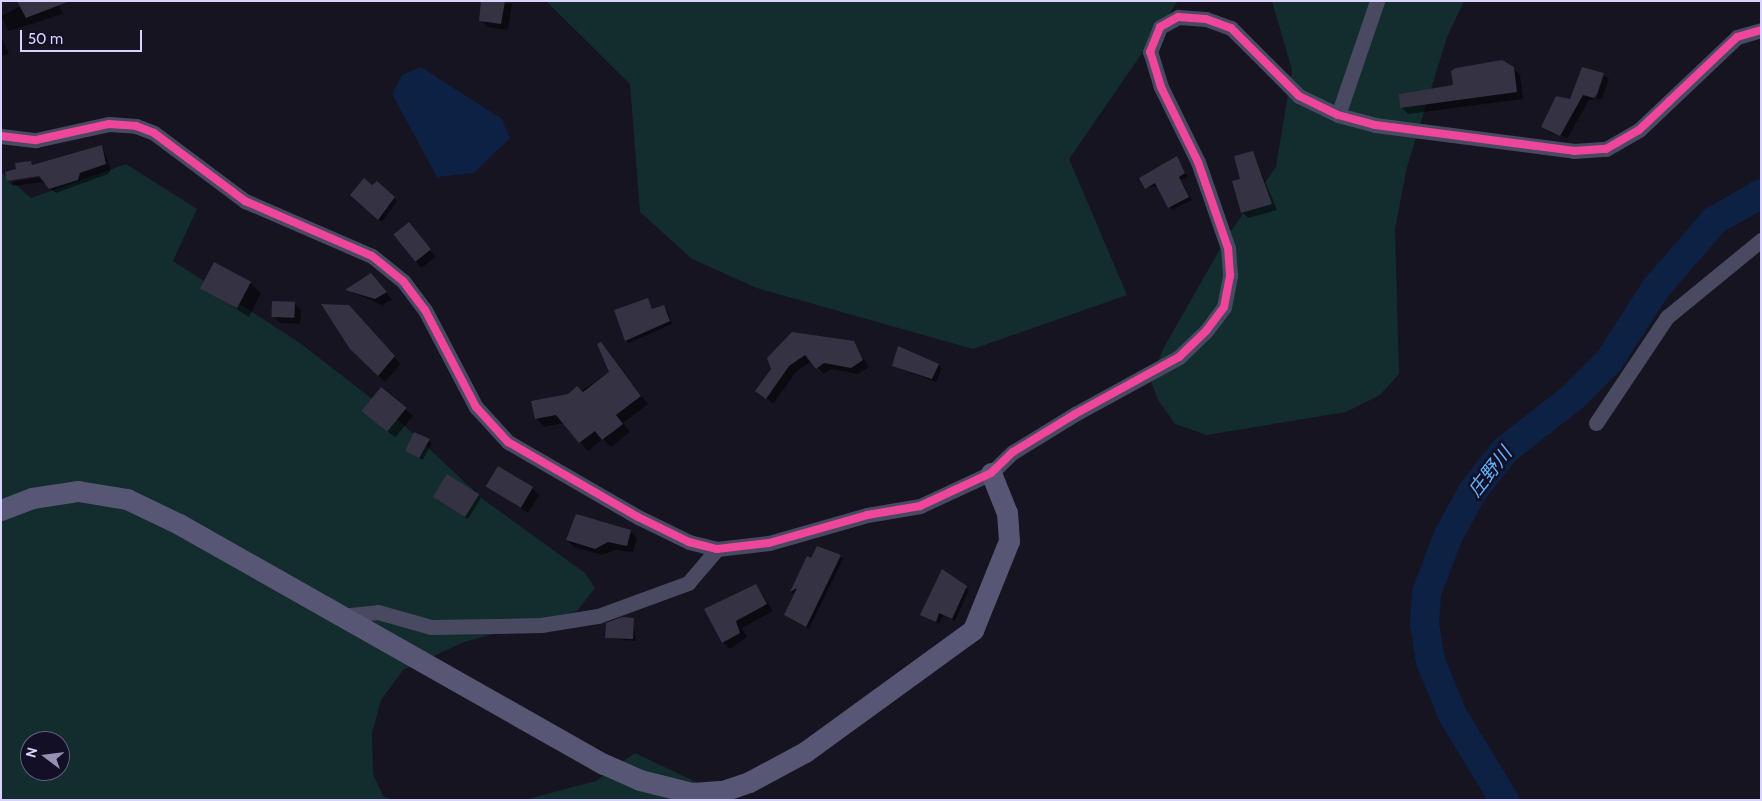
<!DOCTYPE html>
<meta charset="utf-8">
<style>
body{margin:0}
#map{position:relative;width:1762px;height:801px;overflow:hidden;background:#161421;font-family:Cabin,"Noto Sans JP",sans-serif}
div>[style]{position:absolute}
.green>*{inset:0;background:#132c2d}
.water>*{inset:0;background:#0d2144}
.shadow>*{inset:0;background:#0007;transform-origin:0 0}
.river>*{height:29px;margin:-14.5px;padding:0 14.5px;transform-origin:14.5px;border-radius:14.5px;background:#0d2144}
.building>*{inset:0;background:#343243;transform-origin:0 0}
.street>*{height:15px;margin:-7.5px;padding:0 7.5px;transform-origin:7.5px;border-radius:7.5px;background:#4a4962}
.secondary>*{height:21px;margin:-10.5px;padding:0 10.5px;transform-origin:10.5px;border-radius:10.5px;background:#575674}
.cycleway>*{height:8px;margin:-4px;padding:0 4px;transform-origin:4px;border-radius:4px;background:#ed469a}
span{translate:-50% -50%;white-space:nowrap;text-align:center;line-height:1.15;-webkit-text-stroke:5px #130f26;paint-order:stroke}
.water-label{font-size:19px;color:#62b6ff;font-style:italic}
.frame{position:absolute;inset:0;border:2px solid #d9d4ff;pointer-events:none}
.north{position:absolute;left:20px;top:731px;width:50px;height:50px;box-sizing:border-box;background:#130f26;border:1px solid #625e7d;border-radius:50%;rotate:285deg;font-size:14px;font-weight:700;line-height:20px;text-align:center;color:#d9d4ff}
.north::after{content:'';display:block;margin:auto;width:18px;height:22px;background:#9591b1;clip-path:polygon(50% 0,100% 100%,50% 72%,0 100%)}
.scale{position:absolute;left:20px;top:30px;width:122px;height:22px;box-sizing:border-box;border:2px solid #d9d4ff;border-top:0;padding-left:6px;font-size:15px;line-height:18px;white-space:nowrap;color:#d9d4ff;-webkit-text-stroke:4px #130f26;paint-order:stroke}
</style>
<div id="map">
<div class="green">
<i style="clip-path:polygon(546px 1px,1178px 1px,1069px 159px,1127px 295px,973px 349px,757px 288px,692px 259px,640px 212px,630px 84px)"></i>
<i style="clip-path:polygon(1272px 1px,1464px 1px,1447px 37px,1407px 167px,1395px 229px,1399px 374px,1380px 395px,1346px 412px,1207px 435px,1175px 424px,1158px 400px,1151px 381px,1163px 349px,1228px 235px,1276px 167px,1292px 70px)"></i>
<i style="clip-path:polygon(evenodd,126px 164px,197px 209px,173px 261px,300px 343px,394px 416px,484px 500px,585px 573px,595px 588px,577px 611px,464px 642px,403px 670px,381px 700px,372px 733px,373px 774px,383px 796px,394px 800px,1px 800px,1px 172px,31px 198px,126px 164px,30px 741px,60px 741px,60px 771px,30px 771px,30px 741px)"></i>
<i style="clip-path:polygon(635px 753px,696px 782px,712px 800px,524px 800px,596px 781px)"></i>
</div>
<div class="water">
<i style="clip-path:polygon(421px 67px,502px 119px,510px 138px,474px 173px,437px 177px,392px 94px,402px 75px)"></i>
</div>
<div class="shadow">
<i style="clip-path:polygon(30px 1px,57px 1px,63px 14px,9px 31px,1px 16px)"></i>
<i style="clip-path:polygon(485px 1px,512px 4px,508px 30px,488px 27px,481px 20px)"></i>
<i style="clip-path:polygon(1px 36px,9px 54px,1px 56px)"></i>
<i style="clip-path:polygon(1513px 68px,1520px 75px,1523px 99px,1408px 114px,1401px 107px)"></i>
<i style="clip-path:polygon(evenodd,1603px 74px,1609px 79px,1602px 99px,1589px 100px,1566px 141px,1543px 127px,1603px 74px,1602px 75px,1604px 75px,1596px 100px,1594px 99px,1602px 75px,1603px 74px,1547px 129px,1567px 138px,1566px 140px,1547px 131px,1547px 129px)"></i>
<i style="clip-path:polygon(evenodd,102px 146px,111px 170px,108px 174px,56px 193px,42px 182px,13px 186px,8px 181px,31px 162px,34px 166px,102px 146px,45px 174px,45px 177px,10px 182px,10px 179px,45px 174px)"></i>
<i style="clip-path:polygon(1253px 152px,1277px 210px,1248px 218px,1242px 212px,1242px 180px)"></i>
<i style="clip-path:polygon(1176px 158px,1188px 177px,1181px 180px,1192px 200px,1172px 210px,1158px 186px,1146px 188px)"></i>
<i style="clip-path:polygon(377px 182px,397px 201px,382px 222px,351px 195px)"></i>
<i style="left:409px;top:223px;width:43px;height:18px;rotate:52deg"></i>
<i style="clip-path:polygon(378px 281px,392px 300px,382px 305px,347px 290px)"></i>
<i style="clip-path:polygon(250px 283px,261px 293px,249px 317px,202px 287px)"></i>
<i style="clip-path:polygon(648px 300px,653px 310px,667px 309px,672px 324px,629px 343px,626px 340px)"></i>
<i style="clip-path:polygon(294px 303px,301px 310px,300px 324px,280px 323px,273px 316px)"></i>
<i style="clip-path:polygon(355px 314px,401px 364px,385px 382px,351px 348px)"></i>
<i style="clip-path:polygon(853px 342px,869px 367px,858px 374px,831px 369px,824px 374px,811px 361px,796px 372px,773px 404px,757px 391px,772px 369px,769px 359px)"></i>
<i style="clip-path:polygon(601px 343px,648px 404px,623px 423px,630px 432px,611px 447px,603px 439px,588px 451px,564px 423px,544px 427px,536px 418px,610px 373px)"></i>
<i style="clip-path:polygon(938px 365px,942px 368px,936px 382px,894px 366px)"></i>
<i style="left:381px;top:389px;width:42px;height:28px;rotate:40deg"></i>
<i style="left:415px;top:434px;width:19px;height:19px;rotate:28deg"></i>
<i style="clip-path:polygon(487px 487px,532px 488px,539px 495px,528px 513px)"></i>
<i style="clip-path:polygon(478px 495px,481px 498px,468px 519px,437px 500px)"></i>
<i style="clip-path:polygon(630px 531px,637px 538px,633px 552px,615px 550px,602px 555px,574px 547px,567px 540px)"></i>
<i style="clip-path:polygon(840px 556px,843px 559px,809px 629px,789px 618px,785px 615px,795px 595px,791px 592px,807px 558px)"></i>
<i style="clip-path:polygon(943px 571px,969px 590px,955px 621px,943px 616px,939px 624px,922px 614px)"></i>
<i style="clip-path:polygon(756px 585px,773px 611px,742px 628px,747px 637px,730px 649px,723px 642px)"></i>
<i style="clip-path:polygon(633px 619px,636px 641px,607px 638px)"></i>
</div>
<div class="river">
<i style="left:1504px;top:800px;width:100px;rotate:-121.2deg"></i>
<i style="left:1452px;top:714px;width:57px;rotate:-112.5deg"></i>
<i style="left:1430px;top:661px;width:38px;rotate:-99deg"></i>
<i style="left:1424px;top:623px;width:31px;rotate:-86deg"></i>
<i style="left:1426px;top:592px;width:61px;rotate:-68.9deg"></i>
<i style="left:1448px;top:535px;width:50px;rotate:-61.4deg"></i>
<i style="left:1472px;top:491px;width:52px;rotate:-52deg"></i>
<i style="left:1504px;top:450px;width:86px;rotate:-37.9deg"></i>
<i style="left:1572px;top:397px;width:51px;rotate:-45deg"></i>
<i style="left:1608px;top:361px;width:87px;rotate:-57.2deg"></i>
<i style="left:1655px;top:288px;width:90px;rotate:-49.1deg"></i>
<i style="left:1714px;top:220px;width:54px;rotate:-29.9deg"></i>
</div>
<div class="building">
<i style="clip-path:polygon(17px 1px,70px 1px,26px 18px)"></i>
<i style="clip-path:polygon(481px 1px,505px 1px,501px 24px,479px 21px)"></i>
<i style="clip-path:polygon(1502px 60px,1514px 67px,1517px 92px,1400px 108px,1399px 94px,1453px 85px,1451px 71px,1456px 68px)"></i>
<i style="clip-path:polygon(1582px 67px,1604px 73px,1597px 94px,1594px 98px,1583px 95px,1560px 136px,1541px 127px,1556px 96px,1570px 99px)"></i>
<i style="clip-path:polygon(102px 145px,106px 164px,80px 173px,78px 180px,49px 189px,39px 176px,7px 181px,5px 172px,16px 169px,15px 163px,31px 161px,32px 165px)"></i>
<i style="clip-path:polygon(1253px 151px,1272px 204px,1241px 213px,1232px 181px,1240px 179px,1234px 156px)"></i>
<i style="clip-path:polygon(1177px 156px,1185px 173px,1179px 177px,1189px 197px,1168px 208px,1155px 183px,1145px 189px,1139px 178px)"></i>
<i style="clip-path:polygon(364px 178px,372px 185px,377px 181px,395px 197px,378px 220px,350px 195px)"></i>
<i style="left:409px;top:222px;width:35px;height:20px;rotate:51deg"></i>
<i style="left:214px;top:262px;width:42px;height:30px;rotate:28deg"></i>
<i style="clip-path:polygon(371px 273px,387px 292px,375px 299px,345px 290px)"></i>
<i style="clip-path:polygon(648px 298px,652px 309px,664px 305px,670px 321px,625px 341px,614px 310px)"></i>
<i style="left:272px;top:301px;width:23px;height:16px;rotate:2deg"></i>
<i style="clip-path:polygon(321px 304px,349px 305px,395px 356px,378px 376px,350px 349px)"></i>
<i style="clip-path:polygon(792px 332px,854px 341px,863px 360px,851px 368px,824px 363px,816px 369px,805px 355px,789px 366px,766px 399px,755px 391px,771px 369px,767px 358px)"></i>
<i style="clip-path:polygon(601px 342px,641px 396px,616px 415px,623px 424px,602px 440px,595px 431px,579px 443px,556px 415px,535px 419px,531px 401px,568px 394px,577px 386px,583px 392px,609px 372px,597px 344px)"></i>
<i style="clip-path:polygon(898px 346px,939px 364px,932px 379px,892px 366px)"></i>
<i style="left:381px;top:387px;width:33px;height:31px;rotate:39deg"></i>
<i style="clip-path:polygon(414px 432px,430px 439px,419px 458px,405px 451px)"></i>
<i style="left:498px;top:466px;width:41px;height:24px;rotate:31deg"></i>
<i style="left:447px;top:474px;width:38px;height:27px;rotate:32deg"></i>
<i style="clip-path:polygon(576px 514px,631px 530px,627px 546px,608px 542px,595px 549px,566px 540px)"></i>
<i style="clip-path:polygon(817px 546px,841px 555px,806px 627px,784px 615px,797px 588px,790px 592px,807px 556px,811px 558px)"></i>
<i style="clip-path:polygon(942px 569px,967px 586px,952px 619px,939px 613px,936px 622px,920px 615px)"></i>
<i style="clip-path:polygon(756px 584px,767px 604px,736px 621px,740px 633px,722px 643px,704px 609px)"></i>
<i style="clip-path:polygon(622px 617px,634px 618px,633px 639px,605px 638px,606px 623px)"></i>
</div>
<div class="street">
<i style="left:1338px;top:115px;width:120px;rotate:-71.1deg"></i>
<i style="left:1px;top:136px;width:35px;rotate:7deg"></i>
<i style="left:36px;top:140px;width:75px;rotate:-12.4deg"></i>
<i style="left:109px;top:124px;width:27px;rotate:4deg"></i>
<i style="left:136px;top:126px;width:19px;rotate:21deg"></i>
<i style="left:154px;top:133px;width:114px;rotate:36.8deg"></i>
<i style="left:245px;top:201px;width:138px;rotate:23.4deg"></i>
<i style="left:372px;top:256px;width:40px;rotate:39deg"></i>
<i style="left:403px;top:281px;width:36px;rotate:53deg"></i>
<i style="left:425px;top:310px;width:110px;rotate:62.3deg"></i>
<i style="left:476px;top:407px;width:47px;rotate:47.6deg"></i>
<i style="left:508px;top:442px;width:150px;rotate:30deg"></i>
<i style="left:638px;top:517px;width:57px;rotate:26.1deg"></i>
<i style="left:689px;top:542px;width:29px;rotate:14deg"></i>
<i style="left:717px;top:549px;width:52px;rotate:-6.6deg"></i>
<i style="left:769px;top:543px;width:102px;rotate:-15.9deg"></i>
<i style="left:867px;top:515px;width:54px;rotate:-9.6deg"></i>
<i style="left:920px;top:506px;width:78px;rotate:-24.9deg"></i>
<i style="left:991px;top:473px;width:30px;rotate:-44deg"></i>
<i style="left:1013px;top:452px;width:73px;rotate:-31.5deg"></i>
<i style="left:1075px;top:414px;width:119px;rotate:-28.7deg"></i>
<i style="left:1179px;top:357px;width:37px;rotate:-44deg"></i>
<i style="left:1206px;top:331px;width:30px;rotate:-53deg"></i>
<i style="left:1224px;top:307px;width:33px;rotate:-79deg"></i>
<i style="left:1230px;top:275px;width:27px;rotate:-94deg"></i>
<i style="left:1228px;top:248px;width:91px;rotate:-109.2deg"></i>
<i style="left:1198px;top:162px;width:84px;rotate:-116.3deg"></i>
<i style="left:1161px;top:87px;width:37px;rotate:-107deg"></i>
<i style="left:1150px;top:52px;width:27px;rotate:-68deg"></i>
<i style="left:1160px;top:27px;width:21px;rotate:-29deg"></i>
<i style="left:1178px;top:17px;width:28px;rotate:4deg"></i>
<i style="left:1206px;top:19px;width:27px;rotate:20deg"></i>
<i style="left:1231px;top:28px;width:96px;rotate:45deg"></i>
<i style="left:1299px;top:96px;width:43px;rotate:26deg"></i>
<i style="left:1338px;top:115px;width:38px;rotate:15deg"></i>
<i style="left:1375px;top:125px;width:201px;rotate:7.4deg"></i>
<i style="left:1574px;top:151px;width:32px;rotate:-4deg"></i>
<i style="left:1606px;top:149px;width:38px;rotate:-30deg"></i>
<i style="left:1639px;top:130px;width:135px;rotate:-43.5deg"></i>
<i style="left:1737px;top:37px;width:25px;rotate:-16deg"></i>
<i style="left:1596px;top:423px;width:128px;rotate:-56.2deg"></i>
<i style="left:1667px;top:317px;width:122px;rotate:-39.3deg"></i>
<i style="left:341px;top:616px;width:37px;rotate:-6deg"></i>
<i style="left:378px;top:612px;width:55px;rotate:15.8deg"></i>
<i style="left:431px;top:627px;width:110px;rotate:-1deg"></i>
<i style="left:541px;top:625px;width:58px;rotate:-9deg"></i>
<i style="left:598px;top:616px;width:96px;rotate:-20.1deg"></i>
<i style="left:688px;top:583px;width:45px;rotate:-49.5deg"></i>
</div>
<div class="secondary">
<i style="left:1px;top:510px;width:33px;rotate:-21deg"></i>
<i style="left:32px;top:498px;width:47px;rotate:-8.7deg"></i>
<i style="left:78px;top:491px;width:50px;rotate:9.3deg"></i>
<i style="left:127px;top:499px;width:58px;rotate:25.7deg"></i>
<i style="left:179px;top:524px;width:488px;rotate:29.5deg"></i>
<i style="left:604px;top:764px;width:39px;rotate:24deg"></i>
<i style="left:640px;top:780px;width:54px;rotate:14deg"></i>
<i style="left:692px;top:793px;width:31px;rotate:-4deg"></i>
<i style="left:723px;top:791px;width:28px;rotate:-19deg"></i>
<i style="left:749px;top:782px;width:64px;rotate:-28.2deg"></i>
<i style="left:805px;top:752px;width:208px;rotate:-36deg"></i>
<i style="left:973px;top:630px;width:96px;rotate:-68deg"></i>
<i style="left:1009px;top:541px;width:28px;rotate:-94deg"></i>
<i style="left:1007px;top:513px;width:43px;rotate:-111.8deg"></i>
</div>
<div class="cycleway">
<i style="left:1px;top:136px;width:35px;rotate:7deg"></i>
<i style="left:36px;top:140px;width:75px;rotate:-12.4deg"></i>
<i style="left:109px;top:124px;width:27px;rotate:4deg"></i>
<i style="left:136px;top:126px;width:19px;rotate:21deg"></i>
<i style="left:154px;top:133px;width:114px;rotate:36.8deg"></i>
<i style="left:245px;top:201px;width:138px;rotate:23.4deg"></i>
<i style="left:372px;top:256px;width:40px;rotate:39deg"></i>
<i style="left:403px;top:281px;width:36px;rotate:53deg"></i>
<i style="left:425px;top:310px;width:110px;rotate:62.3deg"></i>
<i style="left:476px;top:407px;width:47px;rotate:47.6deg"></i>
<i style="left:508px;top:442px;width:150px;rotate:30deg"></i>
<i style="left:638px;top:517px;width:57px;rotate:26.1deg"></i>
<i style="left:689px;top:542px;width:29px;rotate:14deg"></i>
<i style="left:717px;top:549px;width:52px;rotate:-6.6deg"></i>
<i style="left:769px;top:543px;width:102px;rotate:-15.9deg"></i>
<i style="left:867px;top:515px;width:54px;rotate:-9.6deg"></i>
<i style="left:920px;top:506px;width:78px;rotate:-24.9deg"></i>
<i style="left:991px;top:473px;width:30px;rotate:-44deg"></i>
<i style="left:1013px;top:452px;width:73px;rotate:-31.5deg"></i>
<i style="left:1075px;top:414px;width:119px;rotate:-28.7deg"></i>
<i style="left:1179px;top:357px;width:37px;rotate:-44deg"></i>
<i style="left:1206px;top:331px;width:30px;rotate:-53deg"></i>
<i style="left:1224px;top:307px;width:33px;rotate:-79deg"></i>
<i style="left:1230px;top:275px;width:27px;rotate:-94deg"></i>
<i style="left:1228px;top:248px;width:91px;rotate:-109.2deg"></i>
<i style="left:1198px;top:162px;width:84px;rotate:-116.3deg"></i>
<i style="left:1161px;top:87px;width:37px;rotate:-107deg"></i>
<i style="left:1150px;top:52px;width:27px;rotate:-68deg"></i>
<i style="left:1160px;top:27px;width:21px;rotate:-29deg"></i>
<i style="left:1178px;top:17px;width:28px;rotate:4deg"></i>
<i style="left:1206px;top:19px;width:27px;rotate:20deg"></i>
<i style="left:1231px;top:28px;width:96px;rotate:45deg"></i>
<i style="left:1299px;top:96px;width:43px;rotate:26deg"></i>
<i style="left:1338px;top:115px;width:38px;rotate:15deg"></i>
<i style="left:1375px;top:125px;width:201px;rotate:7.4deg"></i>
<i style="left:1574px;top:151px;width:32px;rotate:-4deg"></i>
<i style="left:1606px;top:149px;width:38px;rotate:-30deg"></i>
<i style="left:1639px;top:130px;width:135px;rotate:-43.5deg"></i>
<i style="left:1737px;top:37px;width:25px;rotate:-16deg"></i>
</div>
<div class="water-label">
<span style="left:1490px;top:472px;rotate:-52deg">庄野川</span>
</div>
<div class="frame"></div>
<div class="north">N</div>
<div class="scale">50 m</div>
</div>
